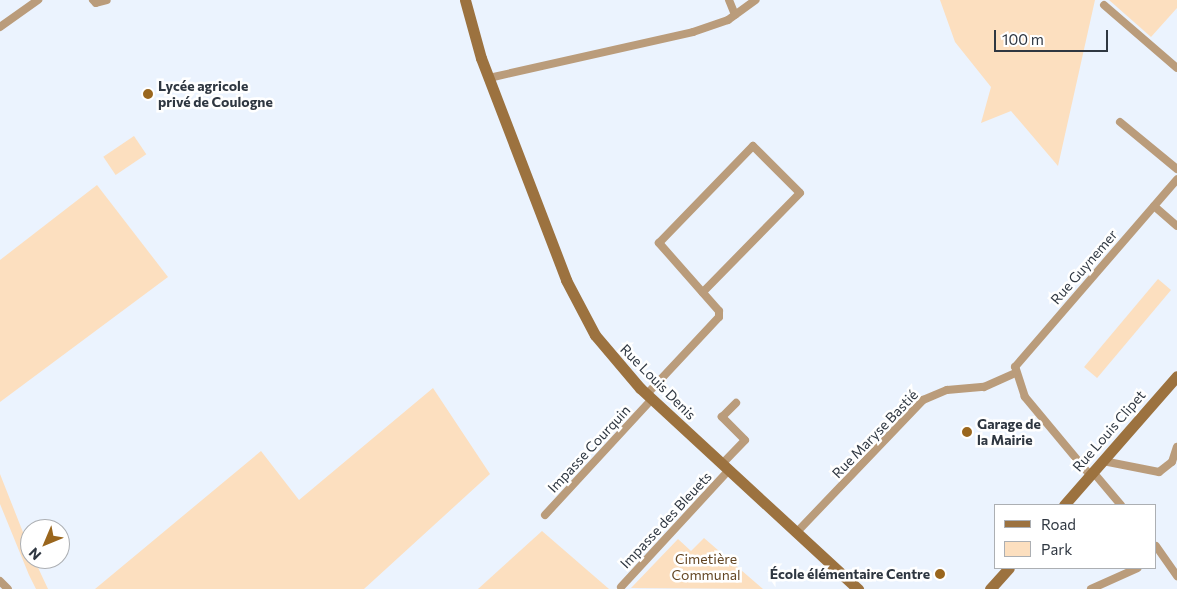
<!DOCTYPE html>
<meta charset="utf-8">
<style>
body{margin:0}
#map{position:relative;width:1177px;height:589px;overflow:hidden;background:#ebf3fe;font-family:Commissioner,sans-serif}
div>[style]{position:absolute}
.green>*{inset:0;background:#fcdfbf;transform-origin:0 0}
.street>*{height:8px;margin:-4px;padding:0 4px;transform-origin:4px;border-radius:4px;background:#ba9c7b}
.secondary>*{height:11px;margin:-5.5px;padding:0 5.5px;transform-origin:5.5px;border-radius:5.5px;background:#9c723f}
.dots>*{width:14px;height:14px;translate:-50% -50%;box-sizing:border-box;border:2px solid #fff;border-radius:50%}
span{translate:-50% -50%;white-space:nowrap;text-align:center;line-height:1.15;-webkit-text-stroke:5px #fff;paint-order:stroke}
.poi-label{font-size:14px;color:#2f3741;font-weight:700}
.left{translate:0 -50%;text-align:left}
.right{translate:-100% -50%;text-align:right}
.street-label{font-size:14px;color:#2f3741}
.park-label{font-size:14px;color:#634624}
.legend{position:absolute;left:994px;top:504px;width:162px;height:65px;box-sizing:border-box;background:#fff;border:1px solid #acafb3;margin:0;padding:6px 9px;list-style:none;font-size:15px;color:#2f3741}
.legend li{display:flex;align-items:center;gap:10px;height:25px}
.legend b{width:25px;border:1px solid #acafb3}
.north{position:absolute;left:20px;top:519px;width:50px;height:50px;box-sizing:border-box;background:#fff;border:1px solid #acafb3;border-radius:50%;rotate:225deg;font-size:14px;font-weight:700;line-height:20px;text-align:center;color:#2f3741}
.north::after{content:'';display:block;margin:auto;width:18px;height:22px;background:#9a661d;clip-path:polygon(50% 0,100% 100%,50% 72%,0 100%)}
.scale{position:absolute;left:994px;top:30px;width:114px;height:22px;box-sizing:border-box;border:2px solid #2f3741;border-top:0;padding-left:6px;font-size:15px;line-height:18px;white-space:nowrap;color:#2f3741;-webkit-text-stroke:4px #fff;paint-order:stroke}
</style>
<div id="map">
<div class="green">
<i style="clip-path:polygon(940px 0,1095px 0,1058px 166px,1011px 111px,981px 123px,991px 87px,955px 42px)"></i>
<i style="clip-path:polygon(1109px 0,1177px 0,1177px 8px,1151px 37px)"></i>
<i style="left:134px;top:136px;width:22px;height:37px;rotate:56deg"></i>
<i style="clip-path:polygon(97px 185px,168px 277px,0 402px,0 260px)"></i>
<i style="left:1158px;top:279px;width:17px;height:115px;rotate:40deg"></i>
<i style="clip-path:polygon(433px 388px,490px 474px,364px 589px,95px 589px,261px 451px,299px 500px)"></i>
<i style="clip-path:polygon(0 474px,30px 550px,30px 559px,34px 559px,48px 589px,36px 589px,29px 575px,0 504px)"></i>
<i style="clip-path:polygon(542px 531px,609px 589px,478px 589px)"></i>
<i style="clip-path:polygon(704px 538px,763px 589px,631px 588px,678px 539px,691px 551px)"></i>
</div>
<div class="street">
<i style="left:93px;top:0;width:4px;rotate:45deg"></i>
<i style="left:96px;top:3px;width:11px;rotate:-15deg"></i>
<i style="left:729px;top:0;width:16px;rotate:68deg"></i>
<i style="left:1104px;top:5px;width:96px;rotate:40.8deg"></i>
<i style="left:0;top:27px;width:47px;rotate:-35.4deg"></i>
<i style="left:489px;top:78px;width:209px;rotate:-12.7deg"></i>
<i style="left:693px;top:32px;width:37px;rotate:-19deg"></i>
<i style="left:728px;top:20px;width:34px;rotate:-36deg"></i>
<i style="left:1120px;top:122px;width:74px;rotate:39.5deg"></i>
<i style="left:1154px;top:206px;width:30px;rotate:41deg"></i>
<i style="left:647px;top:394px;width:105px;rotate:-46.9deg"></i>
<i style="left:719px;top:317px;width:6px;rotate:-90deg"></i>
<i style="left:719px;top:311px;width:91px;rotate:-131.4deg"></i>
<i style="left:659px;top:243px;width:135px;rotate:-45.9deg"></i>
<i style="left:753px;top:146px;width:66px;rotate:45deg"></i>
<i style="left:800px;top:193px;width:139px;rotate:134.4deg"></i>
<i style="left:1103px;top:461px;width:57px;rotate:11.1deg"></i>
<i style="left:1159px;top:472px;width:16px;rotate:-38deg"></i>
<i style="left:1172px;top:462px;width:16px;rotate:-72deg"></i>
<i style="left:722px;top:464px;width:33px;rotate:-46deg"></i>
<i style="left:745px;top:440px;width:33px;rotate:-135deg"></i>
<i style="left:722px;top:417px;width:20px;rotate:-45deg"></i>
<i style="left:1093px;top:472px;width:43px;rotate:49.7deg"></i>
<i style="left:1090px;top:475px;width:102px;rotate:-129.8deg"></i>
<i style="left:1025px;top:397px;width:32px;rotate:-108deg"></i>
<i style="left:1015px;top:367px;width:248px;rotate:-49.2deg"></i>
<i style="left:545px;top:515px;width:158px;rotate:-47.3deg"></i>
<i style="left:796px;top:533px;width:184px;rotate:-46.3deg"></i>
<i style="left:923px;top:400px;width:26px;rotate:-23deg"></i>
<i style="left:947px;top:390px;width:37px;rotate:-5deg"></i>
<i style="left:984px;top:387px;width:34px;rotate:-24deg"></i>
<i style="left:1156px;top:546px;width:37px;rotate:55deg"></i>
<i style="left:0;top:581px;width:11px;rotate:45deg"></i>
<i style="left:621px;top:587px;width:159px;rotate:-47.3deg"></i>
<i style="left:1091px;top:589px;width:51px;rotate:-24.1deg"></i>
</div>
<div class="secondary">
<i style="left:465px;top:0;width:60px;rotate:74.6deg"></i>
<i style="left:481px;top:58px;width:238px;rotate:69deg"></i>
<i style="left:566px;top:280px;width:62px;rotate:62.2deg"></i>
<i style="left:595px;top:335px;width:70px;rotate:49.7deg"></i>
<i style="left:640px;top:388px;width:297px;rotate:42.7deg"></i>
<i style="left:1064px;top:505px;width:171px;rotate:-48.8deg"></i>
<i style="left:990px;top:589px;width:28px;rotate:-48deg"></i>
</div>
<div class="dots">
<i style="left:148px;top:94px;background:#9a661d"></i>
<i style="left:967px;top:432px;background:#9a661d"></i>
<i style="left:940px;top:574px;background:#9a661d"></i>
</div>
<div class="poi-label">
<span class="left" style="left:158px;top:94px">Lycée agricole<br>privé de Coulogne</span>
<span class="left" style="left:977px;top:432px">Garage de<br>la Mairie</span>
<span class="right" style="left:930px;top:574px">École élémentaire Centre</span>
</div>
<div class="street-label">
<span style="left:1084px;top:267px;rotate:-49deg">Rue Guynemer</span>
<span style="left:658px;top:382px;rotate:45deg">Rue Louis Denis</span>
<span style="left:1109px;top:431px;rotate:-49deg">Rue Louis Clipet</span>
<span style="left:875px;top:434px;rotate:-46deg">Rue Maryse Bastié</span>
<span style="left:589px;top:449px;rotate:-47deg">Impasse Courquin</span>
<span style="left:666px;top:520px;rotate:-47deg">Impasse des Bleuets</span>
</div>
<div class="park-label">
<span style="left:706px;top:567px">Cimetière<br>Communal</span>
</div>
<ul class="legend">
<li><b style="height:6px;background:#9c723f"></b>Road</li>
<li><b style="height:14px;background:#fcdfbf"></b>Park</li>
</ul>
<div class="north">N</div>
<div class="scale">100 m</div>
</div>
